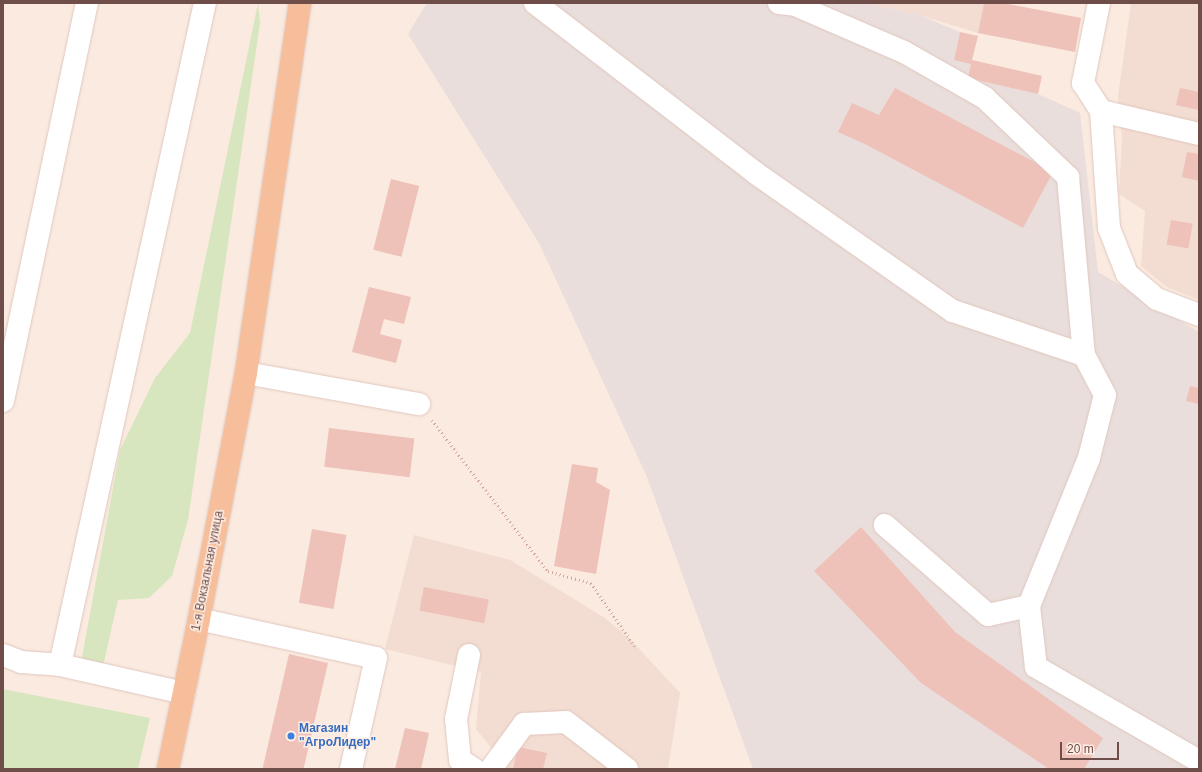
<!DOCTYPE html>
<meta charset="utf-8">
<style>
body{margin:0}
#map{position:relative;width:1202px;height:772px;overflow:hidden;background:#faeadf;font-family:Arial,sans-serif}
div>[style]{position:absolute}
.residential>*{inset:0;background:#f3dcd1}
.industrial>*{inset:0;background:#e9dedb}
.green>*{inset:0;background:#d8e6bf}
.building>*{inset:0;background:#eec1b9;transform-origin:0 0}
.path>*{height:2.5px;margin-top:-1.25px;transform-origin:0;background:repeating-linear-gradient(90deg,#d2a59d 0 1px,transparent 0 4px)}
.roads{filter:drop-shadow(0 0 1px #e0c6bf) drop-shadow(0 0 1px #e0c6bf)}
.minor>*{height:22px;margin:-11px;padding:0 11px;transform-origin:11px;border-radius:11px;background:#fff}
.major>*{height:22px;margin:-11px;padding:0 11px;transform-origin:11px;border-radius:11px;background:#f6be9a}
.dots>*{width:11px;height:11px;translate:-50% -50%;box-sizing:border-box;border:2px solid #feeee5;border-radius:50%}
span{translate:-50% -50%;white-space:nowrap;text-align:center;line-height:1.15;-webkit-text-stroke:3px #feeee5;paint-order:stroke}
.street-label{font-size:12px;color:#6f4d49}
.shop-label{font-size:12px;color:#366cbe;font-weight:700}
.left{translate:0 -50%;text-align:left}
.frame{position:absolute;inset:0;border:4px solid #6f4d49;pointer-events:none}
.scale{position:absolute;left:1060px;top:742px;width:59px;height:18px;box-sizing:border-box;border:2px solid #6f4d49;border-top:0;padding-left:5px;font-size:12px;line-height:14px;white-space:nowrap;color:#6f4d49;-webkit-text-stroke:3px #feeee5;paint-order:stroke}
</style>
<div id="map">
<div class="residential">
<i style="clip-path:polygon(864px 3px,984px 3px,978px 33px,919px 15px)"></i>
<i style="clip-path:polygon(1131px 3px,1199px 3px,1199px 300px,1167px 287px,1141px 266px,1145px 211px,1119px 194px,1122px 138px,1118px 97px)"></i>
<i style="clip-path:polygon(414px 535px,510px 560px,605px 618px,629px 638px,680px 693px,668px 769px,500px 769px,502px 761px,476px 729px,481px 672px,385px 649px)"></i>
</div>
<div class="industrial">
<i style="clip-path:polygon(427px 3px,864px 3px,919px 15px,960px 32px,954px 59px,972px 60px,969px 78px,1038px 94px,1080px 113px,1098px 272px,1199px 332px,1199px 769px,753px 769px,647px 477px,539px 243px,408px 34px)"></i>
</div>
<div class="green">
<i style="clip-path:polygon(258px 3px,260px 23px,188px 520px,172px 576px,149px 598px,118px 600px,102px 671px,80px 668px,120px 450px,155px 378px,190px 333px)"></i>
<i style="clip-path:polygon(3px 689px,150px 718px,138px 769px,3px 769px)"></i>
</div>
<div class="building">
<i style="clip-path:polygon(984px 3px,1003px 3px,1081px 18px,1075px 52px,978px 33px)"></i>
<i style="clip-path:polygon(960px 32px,978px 36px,972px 60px,1042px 76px,1038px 94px,968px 78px,971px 64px,954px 60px)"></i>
<i style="clip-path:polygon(895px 88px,1053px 172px,1023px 228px,865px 144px,838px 132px,852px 103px,879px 115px)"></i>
<i style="clip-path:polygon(1180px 88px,1199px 92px,1199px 110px,1176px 105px)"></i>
<i style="clip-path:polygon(1187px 152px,1199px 154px,1199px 181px,1182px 177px)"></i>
<i style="left:391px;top:179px;width:29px;height:73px;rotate:14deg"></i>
<i style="left:1171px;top:220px;width:22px;height:25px;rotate:10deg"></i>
<i style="clip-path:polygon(369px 287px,411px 297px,404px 324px,384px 319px,380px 334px,402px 340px,396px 363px,352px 352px)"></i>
<i style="clip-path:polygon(1190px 386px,1199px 388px,1199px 404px,1186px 401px)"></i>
<i style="left:329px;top:428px;width:86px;height:39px;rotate:7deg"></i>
<i style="clip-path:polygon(572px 464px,598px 468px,596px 482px,610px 490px,596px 574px,554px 566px)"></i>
<i style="clip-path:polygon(861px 527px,955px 632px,1103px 738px,1084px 769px,1049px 769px,921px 683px,814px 571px)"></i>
<i style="left:312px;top:529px;width:35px;height:75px;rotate:10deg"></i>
<i style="left:424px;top:587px;width:66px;height:24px;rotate:11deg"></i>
<i style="left:289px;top:654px;width:40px;height:118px;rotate:13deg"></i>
<i style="clip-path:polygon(405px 728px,429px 733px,421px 769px,395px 769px)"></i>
<i style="clip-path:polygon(518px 747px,547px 753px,543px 769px,513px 769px)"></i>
</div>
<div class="path">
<i style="left:432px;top:420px;width:190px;rotate:52.5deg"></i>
<i style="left:548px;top:571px;width:45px;rotate:15.6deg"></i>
<i style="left:591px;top:583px;width:79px;rotate:55.3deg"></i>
</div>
<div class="roads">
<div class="minor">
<i style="left:535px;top:3px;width:280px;rotate:37.6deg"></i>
<i style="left:757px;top:174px;width:239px;rotate:35deg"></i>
<i style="left:953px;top:311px;width:138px;rotate:18.6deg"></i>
<i style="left:779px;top:3px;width:16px;rotate:7deg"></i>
<i style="left:795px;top:5px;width:119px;rotate:23.3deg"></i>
<i style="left:904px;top:52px;width:93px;rotate:29.6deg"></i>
<i style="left:985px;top:98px;width:115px;rotate:43.6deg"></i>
<i style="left:1068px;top:177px;width:179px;rotate:84.9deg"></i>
<i style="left:1084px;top:355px;width:45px;rotate:62.3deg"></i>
<i style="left:1105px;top:395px;width:65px;rotate:104.3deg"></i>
<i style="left:1089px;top:458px;width:160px;rotate:112.1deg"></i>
<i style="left:1029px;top:606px;width:42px;rotate:167.6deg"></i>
<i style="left:988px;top:615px;width:137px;rotate:-138.9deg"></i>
<i style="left:1099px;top:3px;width:82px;rotate:101.3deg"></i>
<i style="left:1083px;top:83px;width:33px;rotate:57deg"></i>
<i style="left:1101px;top:111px;width:117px;rotate:86.1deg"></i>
<i style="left:1109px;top:228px;width:49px;rotate:68.6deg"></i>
<i style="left:1127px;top:274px;width:39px;rotate:40deg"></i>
<i style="left:1157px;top:299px;width:45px;rotate:20.9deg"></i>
<i style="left:1101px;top:111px;width:101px;rotate:13.2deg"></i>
<i style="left:246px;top:373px;width:176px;rotate:10.2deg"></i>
<i style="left:3px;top:401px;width:407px;rotate:-78.1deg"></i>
<i style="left:1029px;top:606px;width:61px;rotate:83.5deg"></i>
<i style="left:1036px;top:667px;width:188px;rotate:30deg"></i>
<i style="left:199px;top:619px;width:181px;rotate:12.4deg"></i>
<i style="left:376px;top:658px;width:114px;rotate:102.7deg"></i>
<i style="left:3px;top:655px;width:19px;rotate:21deg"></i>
<i style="left:21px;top:662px;width:39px;rotate:4deg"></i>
<i style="left:469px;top:655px;width:65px;rotate:101.5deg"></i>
<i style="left:456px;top:719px;width:41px;rotate:84.4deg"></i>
<i style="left:460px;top:760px;width:17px;rotate:33deg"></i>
<i style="left:184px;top:693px;width:127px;rotate:-167.3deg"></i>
<i style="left:60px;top:665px;width:678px;rotate:-77.65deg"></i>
<i style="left:491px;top:769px;width:56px;rotate:-53.7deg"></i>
<i style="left:524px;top:724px;width:42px;rotate:-2.7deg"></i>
<i style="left:566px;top:722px;width:77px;rotate:37.6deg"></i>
</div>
<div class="major">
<i style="left:168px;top:769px;width:153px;rotate:-78.3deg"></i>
<i style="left:199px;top:619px;width:250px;rotate:-79.2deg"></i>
<i style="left:246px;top:373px;width:374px;rotate:-81.7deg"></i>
</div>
</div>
<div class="dots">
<i style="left:291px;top:736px;background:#3f7fe0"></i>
</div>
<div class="street-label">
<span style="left:208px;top:571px;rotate:-79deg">1-я Вокзальная улица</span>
</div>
<div class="shop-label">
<span class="left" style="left:299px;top:736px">Магазин<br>"АгроЛидер"</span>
</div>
<div class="frame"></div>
<div class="scale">20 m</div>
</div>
